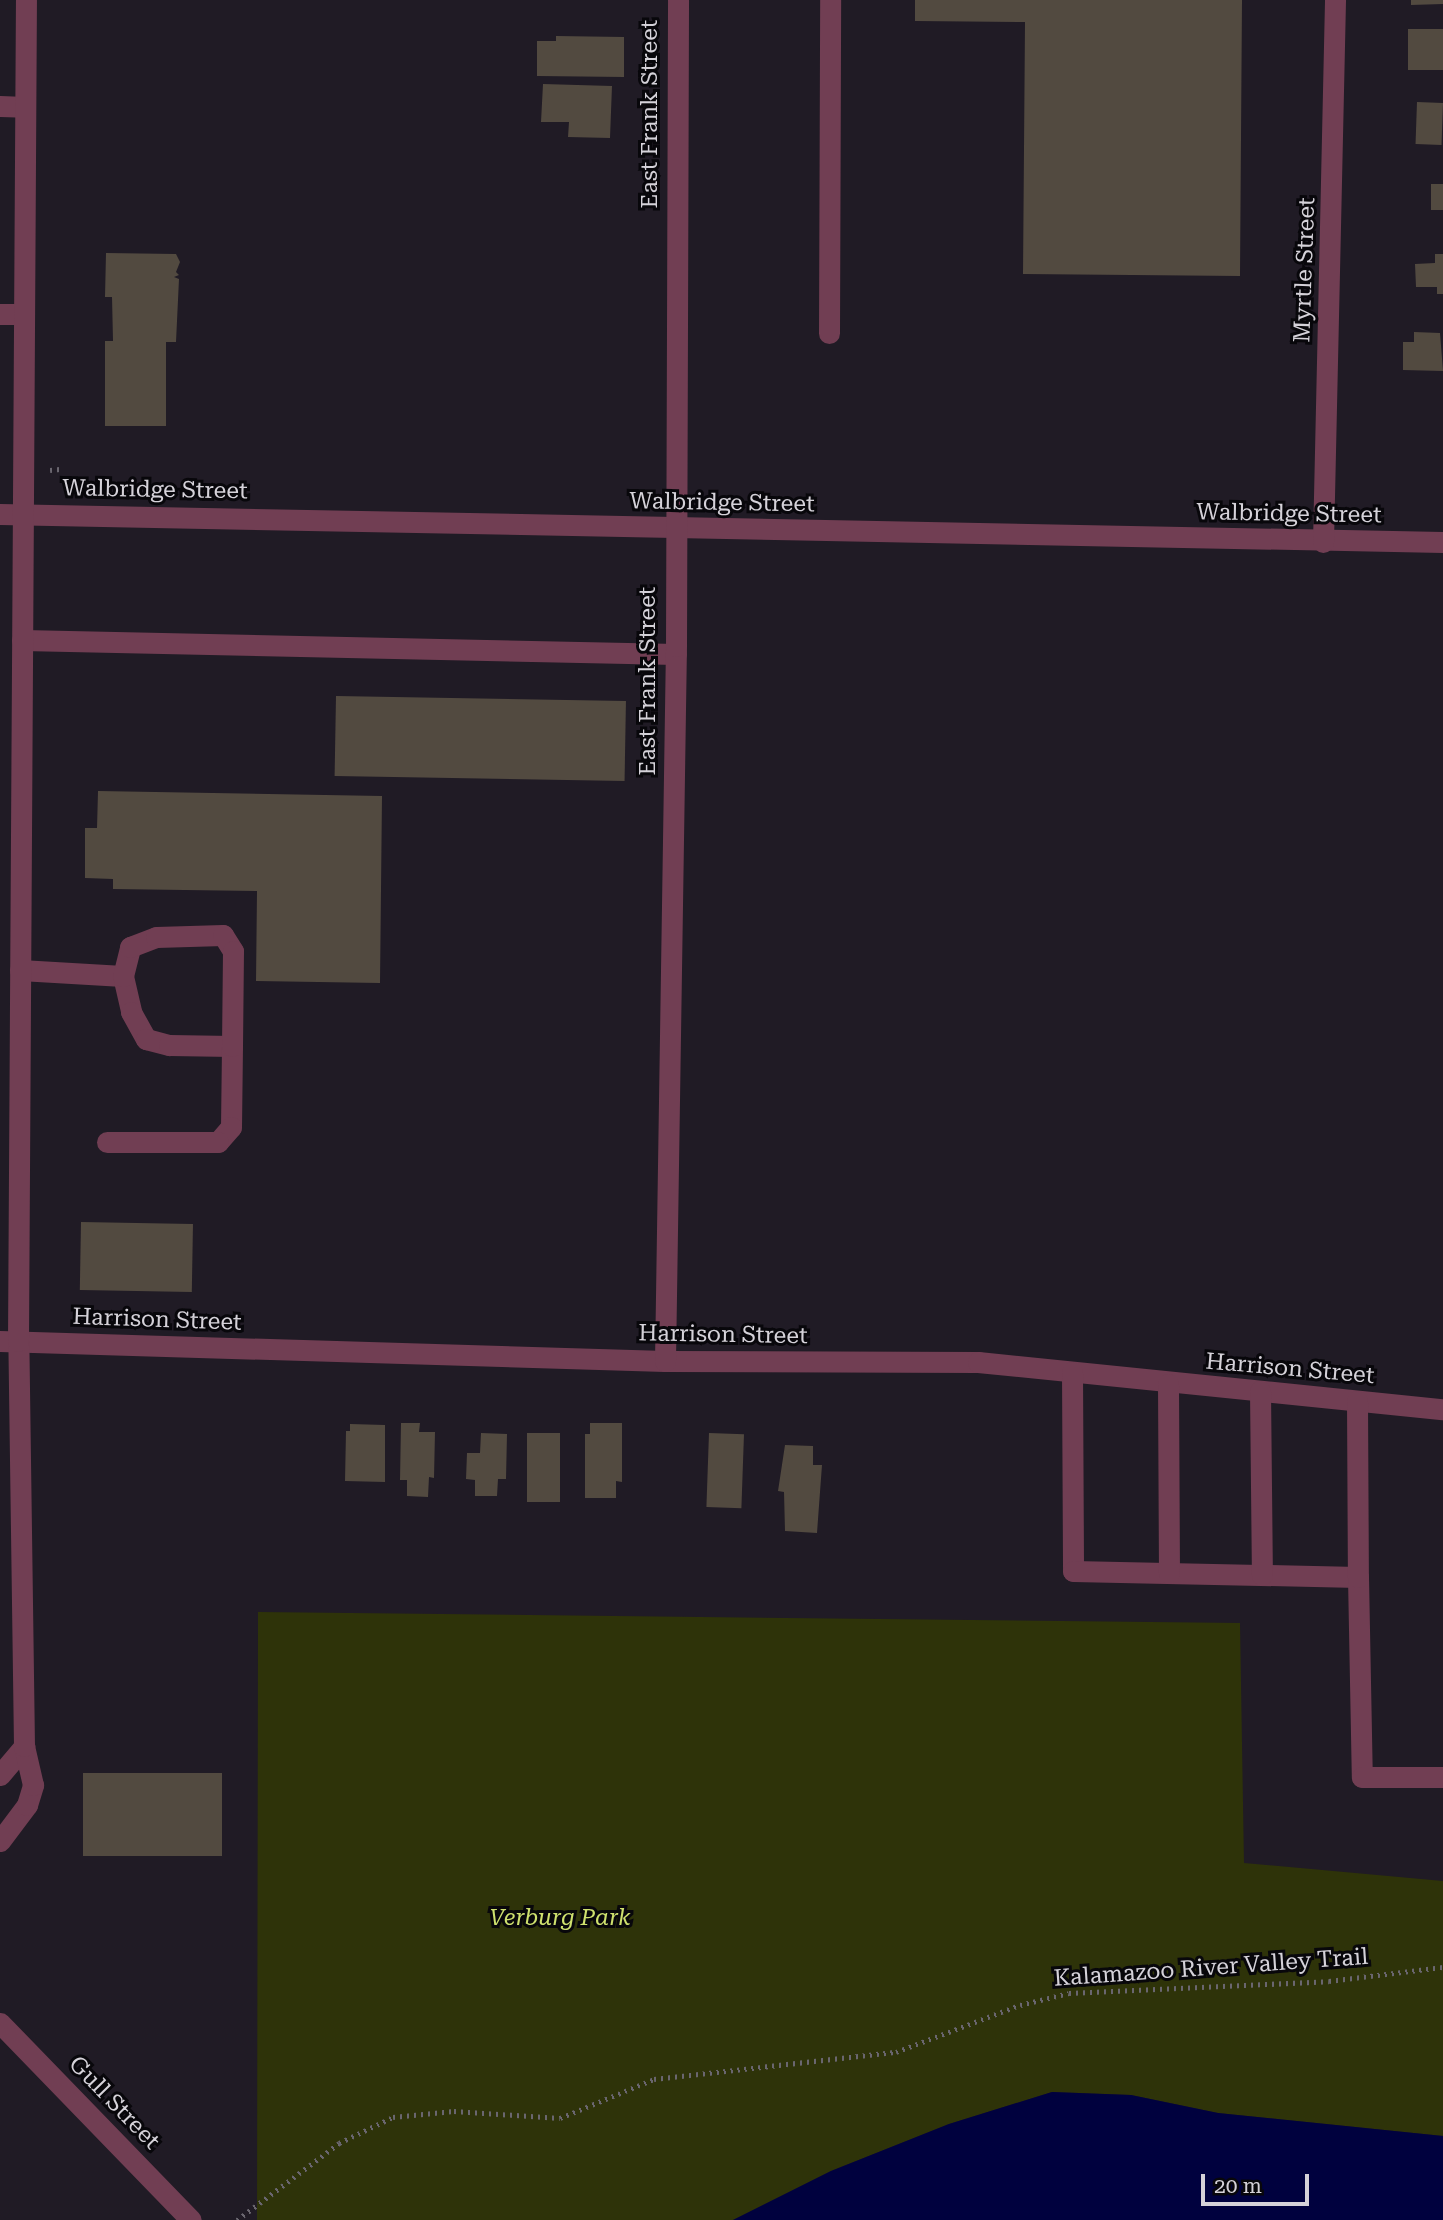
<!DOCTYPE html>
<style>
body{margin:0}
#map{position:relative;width:1443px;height:2220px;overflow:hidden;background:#201b25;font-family:"Roboto Serif",serif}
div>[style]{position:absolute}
.green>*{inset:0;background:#2e3309}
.water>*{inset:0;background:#00013e}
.building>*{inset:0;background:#524a40;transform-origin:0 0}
.path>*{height:4.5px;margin-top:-2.25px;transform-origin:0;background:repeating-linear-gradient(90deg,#6a666f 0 2px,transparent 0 7px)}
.minor>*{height:21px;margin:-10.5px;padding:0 10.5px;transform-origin:10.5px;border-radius:10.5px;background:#713e53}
span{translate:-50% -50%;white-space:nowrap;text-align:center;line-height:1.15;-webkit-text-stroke:6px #08070b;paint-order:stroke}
.street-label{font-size:23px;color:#d5d2d9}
.park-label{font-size:23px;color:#cfe16e;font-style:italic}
.scale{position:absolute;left:1201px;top:2174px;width:108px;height:32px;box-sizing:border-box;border:4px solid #d5d2d9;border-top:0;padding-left:9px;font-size:21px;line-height:24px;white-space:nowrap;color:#d5d2d9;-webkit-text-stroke:5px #08070b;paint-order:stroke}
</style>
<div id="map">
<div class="green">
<i style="clip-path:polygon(258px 1612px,1240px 1623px,1244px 1863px,1443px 1881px,1443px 2136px,1218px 2113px,1131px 2095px,1052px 2092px,949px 2124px,831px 2171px,733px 2220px,257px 2220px)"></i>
</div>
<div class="water">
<i style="clip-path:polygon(1052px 2092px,1131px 2095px,1218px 2113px,1443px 2136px,1443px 2220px,733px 2220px,831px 2171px,949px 2124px)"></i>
</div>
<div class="building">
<i style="clip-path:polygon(915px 0,1242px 0,1240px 276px,1023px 274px,1025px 22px,915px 21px)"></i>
<i style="clip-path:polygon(1411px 0,1443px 0,1443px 4px,1411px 5px)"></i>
<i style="left:1443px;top:29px;width:41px;height:35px;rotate:90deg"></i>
<i style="clip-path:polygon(556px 36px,624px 37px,624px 77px,537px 76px,537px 41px,556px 41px)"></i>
<i style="clip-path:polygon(543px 84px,612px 86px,610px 138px,568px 137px,569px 122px,541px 122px)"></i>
<i style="left:1417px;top:102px;width:26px;height:42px;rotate:2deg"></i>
<i style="left:1431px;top:184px;width:12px;height:26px"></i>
<i style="clip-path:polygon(106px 253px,176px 254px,180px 262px,176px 272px,179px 275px,174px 277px,179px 279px,176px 342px,166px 342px,166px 426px,105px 426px,105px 341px,113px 341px,112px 297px,105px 297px)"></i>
<i style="clip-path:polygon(1435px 254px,1443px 254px,1443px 294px,1437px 294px,1437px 287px,1416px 287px,1415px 264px,1435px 263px)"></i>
<i style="clip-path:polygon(1414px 332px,1440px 333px,1443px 371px,1403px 370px,1403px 342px,1414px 342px)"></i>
<i style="left:336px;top:696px;width:290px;height:80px;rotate:1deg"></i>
<i style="clip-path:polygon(98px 791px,382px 796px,380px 983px,256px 981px,257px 891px,113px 889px,113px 879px,85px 878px,85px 828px,97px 828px)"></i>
<i style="left:81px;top:1222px;width:112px;height:68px;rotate:1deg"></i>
<i style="clip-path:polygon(401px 1423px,420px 1423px,419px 1432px,435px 1432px,434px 1478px,429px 1477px,428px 1497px,407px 1496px,407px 1480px,400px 1480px)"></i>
<i style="clip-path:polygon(590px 1423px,622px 1423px,622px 1482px,616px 1481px,616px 1498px,585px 1498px,585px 1434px,590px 1434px)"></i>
<i style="clip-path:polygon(350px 1424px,385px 1425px,385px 1482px,345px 1481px,346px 1431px,350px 1431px)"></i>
<i style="clip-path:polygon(481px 1433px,507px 1434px,506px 1479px,498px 1479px,497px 1496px,475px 1496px,475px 1480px,466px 1479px,467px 1453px,480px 1453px)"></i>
<i style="left:527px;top:1433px;width:33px;height:69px"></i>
<i style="left:709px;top:1433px;width:35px;height:74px;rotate:2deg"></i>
<i style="clip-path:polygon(785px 1445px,813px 1446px,813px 1465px,822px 1465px,817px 1533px,785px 1531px,784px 1492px,778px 1491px)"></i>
<i style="left:83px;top:1773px;width:139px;height:83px"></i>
</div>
<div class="path">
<i style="left:50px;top:470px;width:10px;rotate:-6deg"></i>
<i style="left:237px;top:2220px;width:128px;rotate:-37deg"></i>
<i style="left:339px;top:2143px;width:60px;rotate:-25.7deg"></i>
<i style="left:393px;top:2117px;width:61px;rotate:-5.6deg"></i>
<i style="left:454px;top:2111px;width:106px;rotate:3.8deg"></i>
<i style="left:560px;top:2118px;width:102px;rotate:-22.5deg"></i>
<i style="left:654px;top:2079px;width:244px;rotate:-6.4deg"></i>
<i style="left:896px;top:2052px;width:133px;rotate:-20.8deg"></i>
<i style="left:1020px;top:2005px;width:50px;rotate:-13.8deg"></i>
<i style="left:1069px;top:1993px;width:260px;rotate:-2.6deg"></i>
<i style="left:1329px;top:1981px;width:115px;rotate:-7deg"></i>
</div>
<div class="minor">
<i style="left:0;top:106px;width:25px;rotate:2deg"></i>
<i style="left:0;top:314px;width:24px"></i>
<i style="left:829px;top:333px;width:333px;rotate:-89.8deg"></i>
<i style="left:0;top:514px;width:1443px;rotate:1.11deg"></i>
<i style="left:1323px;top:542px;width:542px;rotate:-88.73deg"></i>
<i style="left:22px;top:640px;width:654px;rotate:1.23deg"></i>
<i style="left:20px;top:970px;width:103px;rotate:3.3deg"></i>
<i style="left:123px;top:976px;width:37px;rotate:77deg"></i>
<i style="left:131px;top:1012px;width:31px;rotate:61deg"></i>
<i style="left:146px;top:1039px;width:24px;rotate:15deg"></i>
<i style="left:169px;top:1045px;width:63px;rotate:0.9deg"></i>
<i style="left:232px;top:1046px;width:81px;rotate:90.7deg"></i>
<i style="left:231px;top:1127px;width:20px;rotate:131deg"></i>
<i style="left:218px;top:1142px;width:111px;rotate:180deg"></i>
<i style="left:123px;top:976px;width:30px;rotate:-76deg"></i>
<i style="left:130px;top:947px;width:28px;rotate:-21deg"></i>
<i style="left:156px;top:937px;width:67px;rotate:-1.7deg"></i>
<i style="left:223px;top:935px;width:19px;rotate:58deg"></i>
<i style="left:233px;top:951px;width:95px;rotate:90.6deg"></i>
<i style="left:0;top:1341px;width:665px;rotate:1.72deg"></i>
<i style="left:665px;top:1361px;width:313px;rotate:0.2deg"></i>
<i style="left:978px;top:1362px;width:467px;rotate:5.8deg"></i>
<i style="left:665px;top:1361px;width:715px;rotate:-89.12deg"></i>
<i style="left:676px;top:646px;width:646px;rotate:-89.82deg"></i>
<i style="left:1072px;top:1372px;width:199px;rotate:89.7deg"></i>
<i style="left:1073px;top:1571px;width:285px;rotate:1.2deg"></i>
<i style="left:1358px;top:1577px;width:200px;rotate:88.9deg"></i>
<i style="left:1362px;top:1777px;width:81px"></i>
<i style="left:1168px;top:1384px;width:189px;rotate:89.7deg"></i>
<i style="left:1260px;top:1391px;width:184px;rotate:89.4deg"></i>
<i style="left:1357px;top:1401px;width:176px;rotate:89.7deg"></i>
<i style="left:0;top:1775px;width:38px;rotate:-50deg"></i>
<i style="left:0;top:1841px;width:45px;rotate:-53.1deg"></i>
<i style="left:27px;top:1805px;width:21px;rotate:-73deg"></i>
<i style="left:33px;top:1785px;width:40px;rotate:-103deg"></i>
<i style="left:24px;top:1746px;width:405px;rotate:-90.8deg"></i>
<i style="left:18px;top:1341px;width:1341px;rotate:-89.66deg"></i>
<i style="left:0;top:2023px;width:274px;rotate:45.9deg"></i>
</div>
<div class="street-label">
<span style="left:650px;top:114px;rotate:-90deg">East Frank Street</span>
<span style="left:1305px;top:270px;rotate:-88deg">Myrtle Street</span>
<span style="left:155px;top:490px;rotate:1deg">Walbridge Street</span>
<span style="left:722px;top:503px;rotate:1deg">Walbridge Street</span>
<span style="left:1289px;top:514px;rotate:1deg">Walbridge Street</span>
<span style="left:648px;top:681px;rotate:-90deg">East Frank Street</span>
<span style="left:157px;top:1320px;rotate:2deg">Harrison Street</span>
<span style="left:723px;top:1335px;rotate:1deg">Harrison Street</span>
<span style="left:1290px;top:1369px;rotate:5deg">Harrison Street</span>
<span style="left:1211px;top:1968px;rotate:-4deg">Kalamazoo River Valley Trail</span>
<span style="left:114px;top:2103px;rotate:46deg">Gull Street</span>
</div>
<div class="park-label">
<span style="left:560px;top:1918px">Verburg Park</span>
</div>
<div class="scale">20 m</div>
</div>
